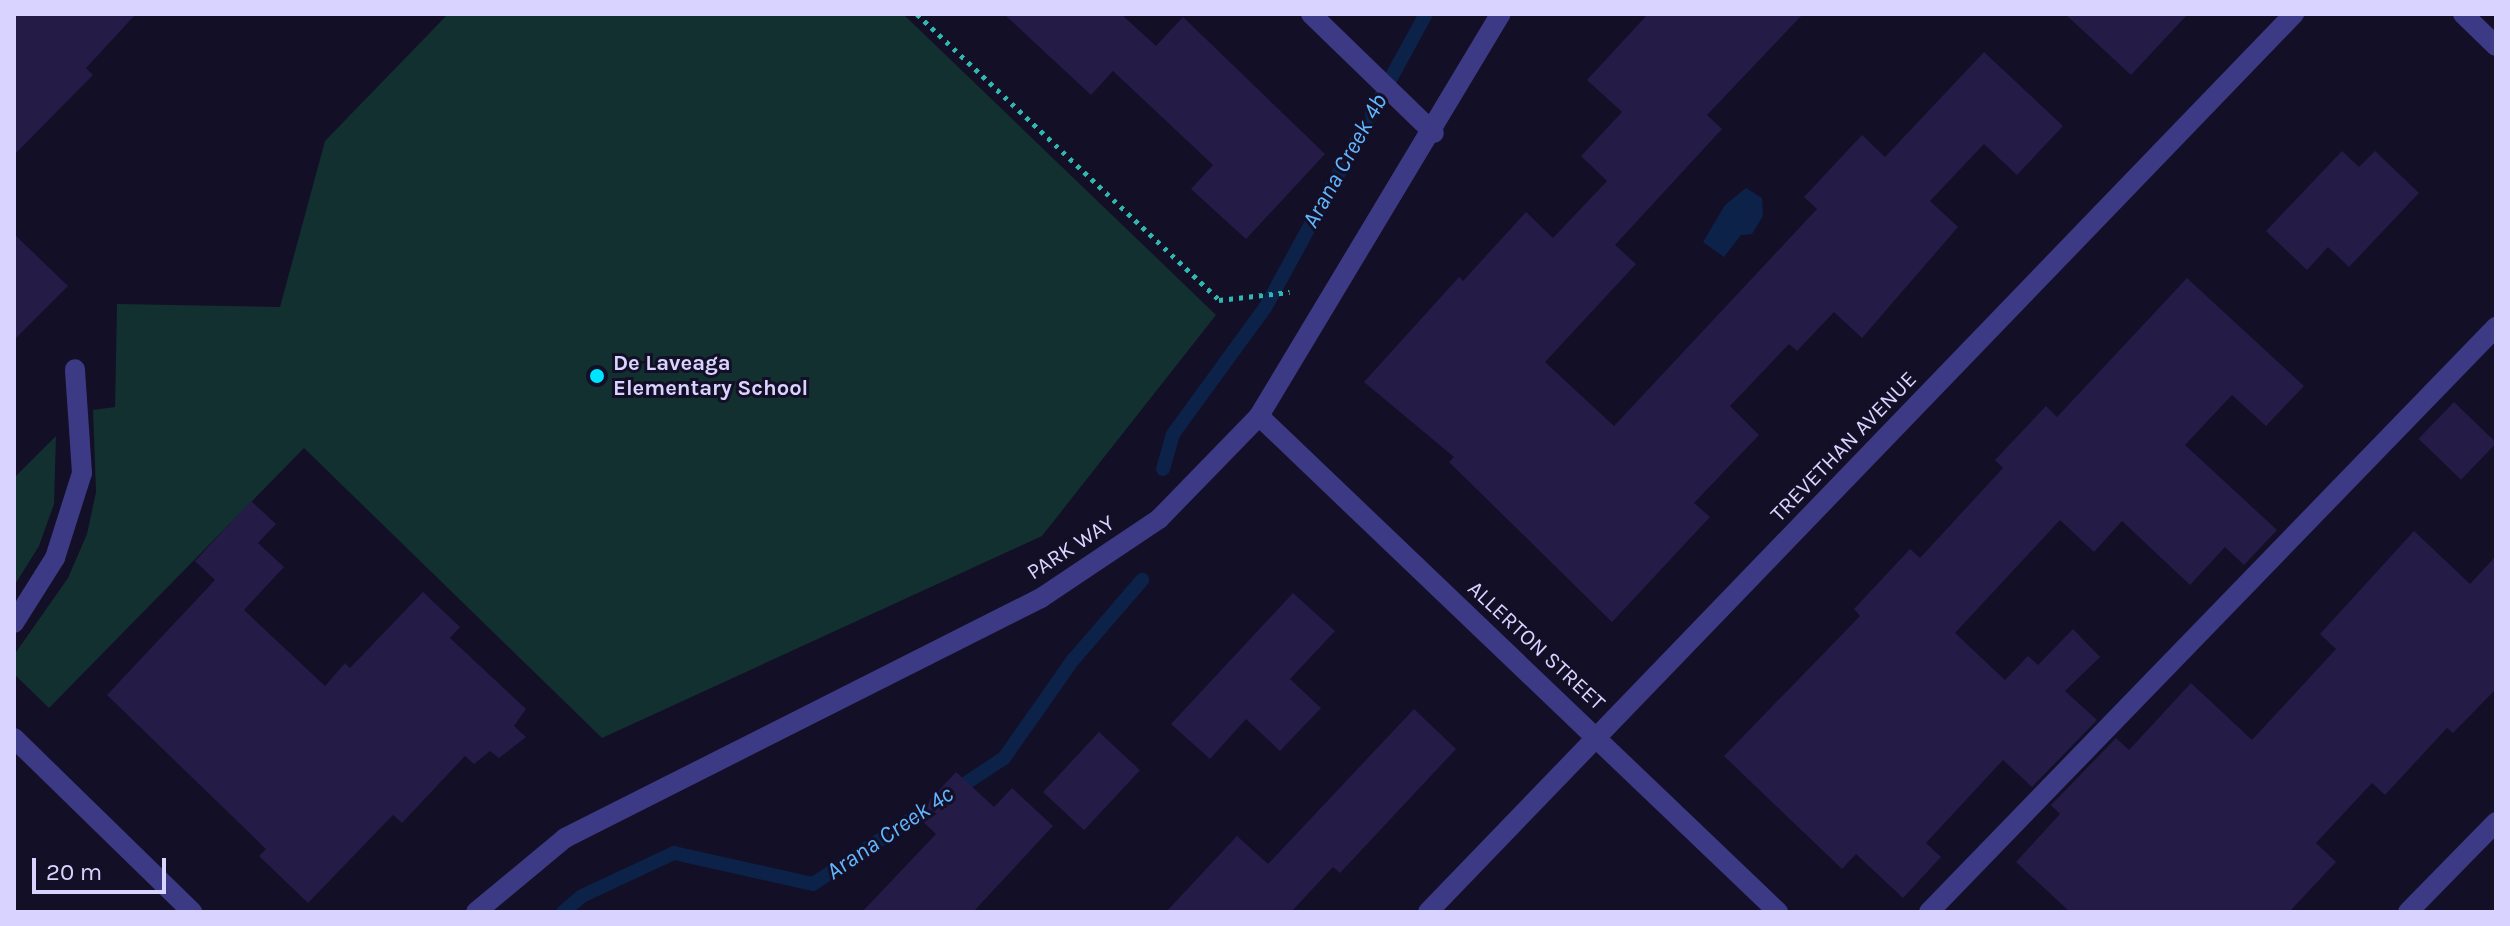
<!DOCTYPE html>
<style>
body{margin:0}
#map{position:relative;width:2510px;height:926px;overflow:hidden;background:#130f26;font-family:Karla,sans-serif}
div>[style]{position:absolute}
.green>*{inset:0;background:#12302f}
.water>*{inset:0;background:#0c2248}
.stream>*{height:14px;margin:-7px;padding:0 7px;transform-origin:7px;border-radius:7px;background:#0c2248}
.building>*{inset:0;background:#241b47;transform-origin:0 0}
.path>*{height:5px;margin-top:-2.5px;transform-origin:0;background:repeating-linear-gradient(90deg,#2fb8b0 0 4px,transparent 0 10px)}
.minor>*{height:20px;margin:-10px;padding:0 10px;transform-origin:10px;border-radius:10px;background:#3d3a85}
.dots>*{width:22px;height:22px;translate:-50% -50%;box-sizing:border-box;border:4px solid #130f26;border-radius:50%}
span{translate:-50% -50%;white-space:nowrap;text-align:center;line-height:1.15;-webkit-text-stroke:6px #130f26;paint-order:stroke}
.poi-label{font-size:22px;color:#d9d4ff;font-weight:700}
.left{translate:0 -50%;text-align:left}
.street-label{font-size:22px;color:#d9d4ff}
.water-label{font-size:24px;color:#62b6ff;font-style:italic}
.frame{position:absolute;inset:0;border:16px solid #d9d4ff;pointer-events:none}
.scale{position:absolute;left:32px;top:858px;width:134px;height:36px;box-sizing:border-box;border:4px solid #d9d4ff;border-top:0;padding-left:10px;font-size:24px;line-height:28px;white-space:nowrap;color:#d9d4ff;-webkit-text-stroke:6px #130f26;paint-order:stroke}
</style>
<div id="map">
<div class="green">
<i style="clip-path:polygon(448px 14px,903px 14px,1216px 315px,1042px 536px,602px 738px,304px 448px,49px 708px,14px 674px,14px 655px,68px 578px,87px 534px,96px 492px,93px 410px,115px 407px,117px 304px,280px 307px,325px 141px)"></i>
<i style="clip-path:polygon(56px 436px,54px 504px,39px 546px,14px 586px,14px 478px)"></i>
</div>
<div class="water">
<i style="clip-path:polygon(1746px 188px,1762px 198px,1763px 216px,1752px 234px,1741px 235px,1724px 257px,1703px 242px,1725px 205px)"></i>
</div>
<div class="stream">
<i style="left:1163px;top:469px;width:36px;rotate:-74deg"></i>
<i style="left:1173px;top:434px;width:156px;rotate:-53.9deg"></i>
<i style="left:1265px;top:308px;width:335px;rotate:-61.3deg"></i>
<i style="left:563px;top:912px;width:25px;rotate:-40deg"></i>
<i style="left:582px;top:896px;width:102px;rotate:-25.1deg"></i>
<i style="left:674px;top:853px;width:142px;rotate:12.6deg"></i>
<i style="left:813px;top:884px;width:229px;rotate:-33.4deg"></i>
<i style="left:1004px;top:758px;width:120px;rotate:-54.9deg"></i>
<i style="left:1073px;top:660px;width:106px;rotate:-49.2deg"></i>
</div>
<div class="building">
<i style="clip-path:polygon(14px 14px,136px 14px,86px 68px,93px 75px,14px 155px)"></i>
<i style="clip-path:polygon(1004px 14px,1121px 14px,1156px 46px,1183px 17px,1325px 154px,1246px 239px,1191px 189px,1213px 165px,1113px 71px,1091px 95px)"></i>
<i style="clip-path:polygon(1648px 14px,1803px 14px,1707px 115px,1722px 129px,1615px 245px,1636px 264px,1545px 362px,1614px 426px,1817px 209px,1804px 197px,1862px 135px,1885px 157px,1984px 52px,2063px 126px,2017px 175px,1984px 144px,1930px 201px,1958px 227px,1862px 338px,1834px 312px,1797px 351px,1789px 344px,1730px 406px,1759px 435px,1694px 503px,1710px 517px,1612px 622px,1449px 462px,1454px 457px,1364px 382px,1459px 277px,1463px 281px,1526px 212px,1553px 238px,1607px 181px,1581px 156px,1622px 112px,1587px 80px)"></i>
<i style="clip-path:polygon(2065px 14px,2188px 14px,2131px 75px)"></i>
<i style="clip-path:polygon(2342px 151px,2359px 167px,2375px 151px,2419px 193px,2349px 267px,2328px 247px,2307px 270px,2266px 231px)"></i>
<i style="clip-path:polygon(14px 234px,68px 286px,14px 340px)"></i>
<i style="clip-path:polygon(2187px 278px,2304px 386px,2266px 426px,2232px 395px,2185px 445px,2277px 530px,2244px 565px,2225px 547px,2190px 585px,2122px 521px,2094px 552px,2060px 520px,1955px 633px,2005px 680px,2028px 656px,2038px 665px,2073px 629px,2100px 657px,2065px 691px,2097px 720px,2032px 787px,2003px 760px,1926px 843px,1941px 857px,1903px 898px,1856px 854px,1842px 869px,1724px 756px,1860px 616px,1854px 609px,1910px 549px,1920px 558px,2003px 468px,1995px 460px,2046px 406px,2057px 417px)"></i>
<i style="left:2454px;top:402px;width:59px;height:51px;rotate:44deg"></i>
<i style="clip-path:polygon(251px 501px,276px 524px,258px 543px,284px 567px,244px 610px,325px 686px,345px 663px,350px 668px,423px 592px,460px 627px,450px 638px,526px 709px,514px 726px,526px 737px,499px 758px,490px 751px,474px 764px,465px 756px,402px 823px,393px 815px,308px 903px,259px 856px,266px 849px,107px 695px,215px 580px,195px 561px)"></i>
<i style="clip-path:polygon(2414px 531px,2470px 584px,2496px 556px,2496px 689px,2453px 733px,2447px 728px,2385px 795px,2372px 783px,2316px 843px,2336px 862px,2289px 912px,2070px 912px,2016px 862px,2060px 814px,2051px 805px,2116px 738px,2129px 750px,2191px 683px,2252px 740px,2336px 649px,2320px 634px)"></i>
<i style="clip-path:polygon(1293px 593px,1335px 631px,1290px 679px,1321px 708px,1280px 751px,1246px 719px,1210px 759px,1171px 724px)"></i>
<i style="clip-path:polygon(1414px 709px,1456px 749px,1340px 873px,1333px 867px,1291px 912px,1166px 912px,1237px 836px,1268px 864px)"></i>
<i style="left:1099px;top:732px;width:56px;height:82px;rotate:43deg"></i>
<i style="clip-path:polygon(956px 772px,994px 807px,1012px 788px,1053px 826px,973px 912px,862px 912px,936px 834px,916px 815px)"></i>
</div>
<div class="path">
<i style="left:917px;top:14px;width:416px;rotate:43.4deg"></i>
<i style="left:1219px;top:300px;width:71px;rotate:-6.4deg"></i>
</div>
<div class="minor">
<i style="left:1311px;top:14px;width:171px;rotate:44.1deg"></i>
<i style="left:2463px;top:14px;width:46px;rotate:44.1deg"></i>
<i style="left:1259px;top:416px;width:718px;rotate:43.7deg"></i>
<i style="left:14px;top:623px;width:77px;rotate:-57.8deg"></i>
<i style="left:55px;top:558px;width:89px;rotate:-72.4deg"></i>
<i style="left:82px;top:473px;width:104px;rotate:-93.9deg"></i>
<i style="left:14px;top:738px;width:249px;rotate:44.3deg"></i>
<i style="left:476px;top:912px;width:116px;rotate:-39.7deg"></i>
<i style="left:565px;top:838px;width:533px;rotate:-26.76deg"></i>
<i style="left:1041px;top:598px;width:142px;rotate:-33.8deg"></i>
<i style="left:1159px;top:519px;width:144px;rotate:-45.8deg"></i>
<i style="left:1259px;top:416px;width:469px;rotate:-59deg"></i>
<i style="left:1428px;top:912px;width:1248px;rotate:-46.04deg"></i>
<i style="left:1929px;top:912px;width:815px;rotate:-45.9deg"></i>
<i style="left:2408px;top:912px;width:126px;rotate:-45.6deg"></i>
</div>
<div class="dots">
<i style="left:597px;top:376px;background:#00e5ff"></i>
</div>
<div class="poi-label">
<span class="left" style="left:613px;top:376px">De Laveaga<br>Elementary School</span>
</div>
<div class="street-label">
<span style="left:1844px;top:447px;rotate:-46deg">TREVETHAN AVENUE</span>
<span style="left:1071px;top:548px;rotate:-33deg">PARK WAY</span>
<span style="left:1536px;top:646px;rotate:43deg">ALLERTON STREET</span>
</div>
<div class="water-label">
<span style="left:1345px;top:161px;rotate:-61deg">Arana Creek 4b</span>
<span style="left:890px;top:833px;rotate:-34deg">Arana Creek 4c</span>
</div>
<div class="frame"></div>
<div class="scale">20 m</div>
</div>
